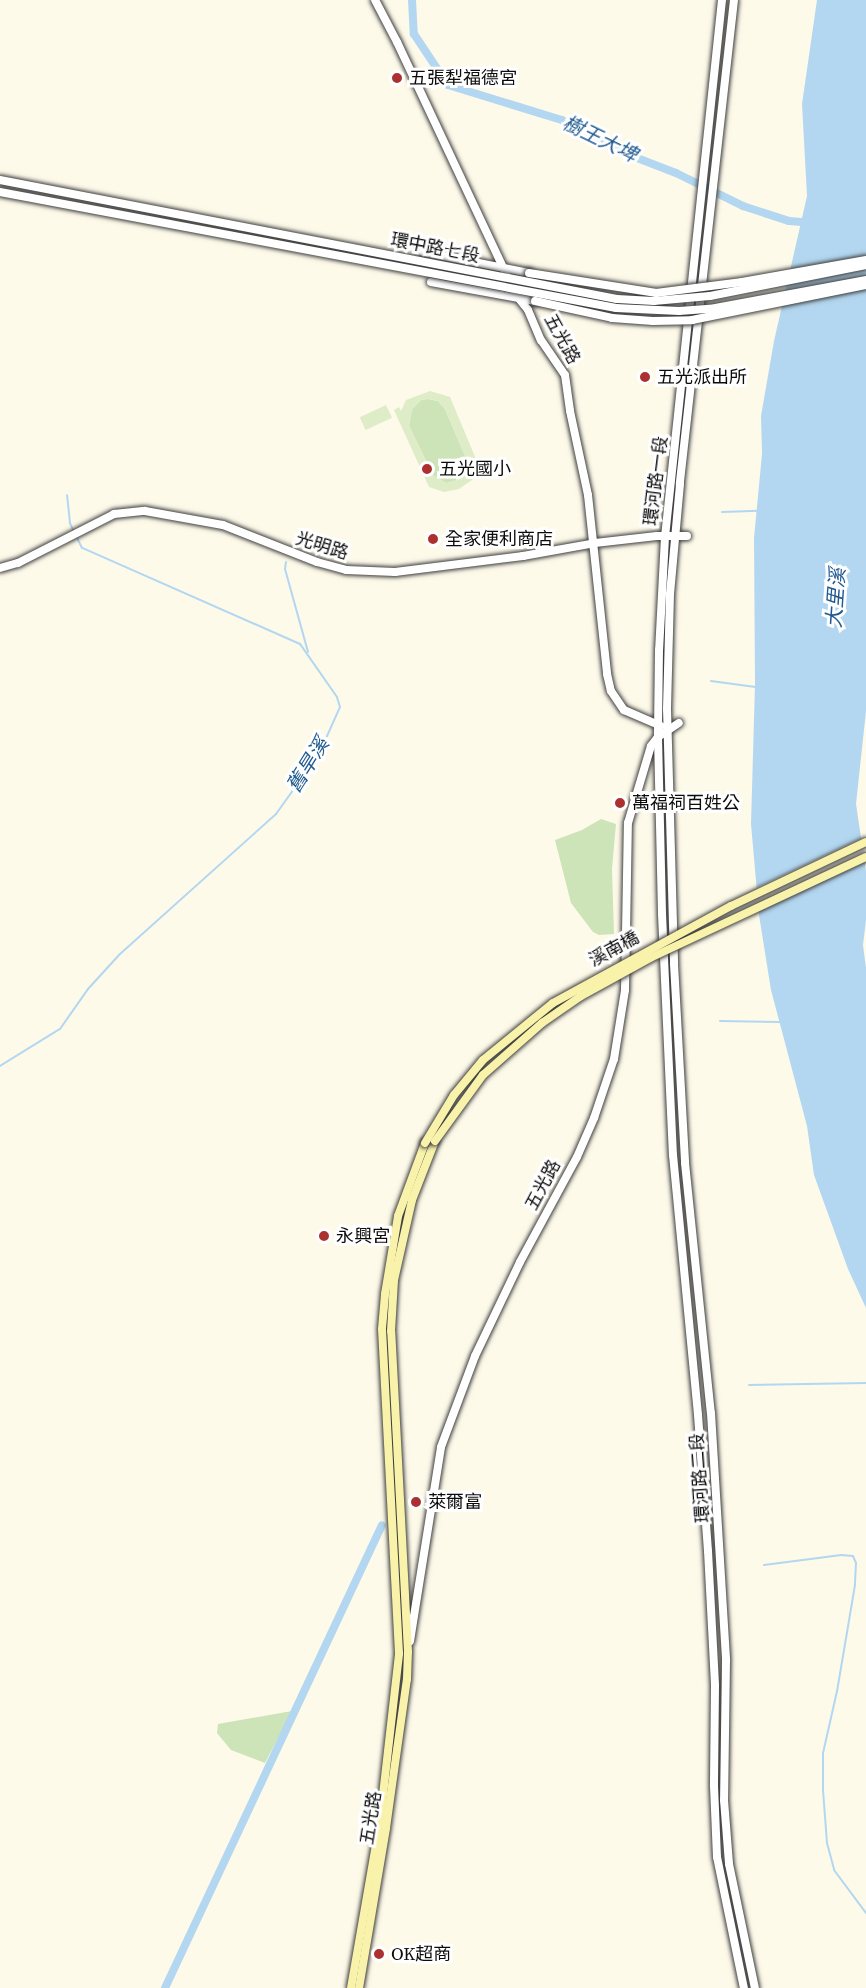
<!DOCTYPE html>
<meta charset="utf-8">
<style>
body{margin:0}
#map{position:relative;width:866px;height:1988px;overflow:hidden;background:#fdfaea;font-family:"Source Serif 4","Noto Sans TC",serif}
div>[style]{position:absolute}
.green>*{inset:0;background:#cce4b7}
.pitch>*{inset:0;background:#deecc8;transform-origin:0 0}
.water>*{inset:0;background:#b3d7f0}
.pier>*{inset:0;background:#fdfaea}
.stream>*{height:2px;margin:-1px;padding:0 1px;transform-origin:1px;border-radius:1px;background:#b3d7f0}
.canal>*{height:8px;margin:-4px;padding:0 4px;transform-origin:4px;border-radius:4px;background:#b3d7f0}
.roads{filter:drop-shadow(0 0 2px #3e3e3e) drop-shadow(0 0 2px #3e3e3e)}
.tertiary>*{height:8px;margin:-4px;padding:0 4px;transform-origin:4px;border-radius:4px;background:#fff}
.secondary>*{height:8px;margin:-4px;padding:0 4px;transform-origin:4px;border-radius:4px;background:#f8f2aa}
.bridges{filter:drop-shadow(0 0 2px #3e3e3e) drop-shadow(0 0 2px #3e3e3e)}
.tertiary-bridge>*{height:8px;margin:-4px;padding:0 4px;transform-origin:4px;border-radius:4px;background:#fff}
.secondary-bridge>*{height:8px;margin:-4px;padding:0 4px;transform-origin:4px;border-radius:4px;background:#f8f2aa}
.dots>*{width:16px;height:16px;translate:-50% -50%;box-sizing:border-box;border:3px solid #fff;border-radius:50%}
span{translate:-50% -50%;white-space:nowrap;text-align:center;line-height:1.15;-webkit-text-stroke:6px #fff;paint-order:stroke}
.poi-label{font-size:18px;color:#0b0b0b}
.left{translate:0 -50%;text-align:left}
.street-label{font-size:18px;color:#0b0b0b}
.water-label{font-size:20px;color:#205a90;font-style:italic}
</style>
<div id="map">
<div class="green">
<i style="clip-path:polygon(428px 399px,438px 401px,445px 409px,468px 463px,458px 480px,446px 483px,433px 475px,409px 426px,412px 409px,421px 400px)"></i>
<i style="clip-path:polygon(601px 819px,616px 824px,612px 869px,614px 934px,599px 935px,593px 932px,571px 903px,555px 840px,582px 830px)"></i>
<i style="clip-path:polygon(292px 1711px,265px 1763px,231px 1750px,217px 1733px,218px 1724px)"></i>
</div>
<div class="pitch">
<i style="clip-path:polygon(evenodd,430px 391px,450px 397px,476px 459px,472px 480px,459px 489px,444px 492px,429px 487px,394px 410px,399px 407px,401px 411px,406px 400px,430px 391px,428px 399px,438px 401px,445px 409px,468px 463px,458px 480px,446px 483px,433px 475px,409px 426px,412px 409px,421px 400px,428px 399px)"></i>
<i style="left:386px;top:405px;width:14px;height:29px;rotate:65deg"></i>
</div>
<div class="water">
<i style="clip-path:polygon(817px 0,866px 0,866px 711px,856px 804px,866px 871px,866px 920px,863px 945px,866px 968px,866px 1308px,848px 1269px,814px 1175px,807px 1126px,771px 990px,759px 915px,751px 824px,755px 684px,754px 538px,762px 454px,761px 416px,774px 341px,807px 196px,802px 104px)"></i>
</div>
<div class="pier">
<i style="clip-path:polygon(864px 837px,866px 861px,756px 912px,754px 889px)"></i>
</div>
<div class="stream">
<i style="left:722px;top:512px;width:36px;rotate:-2deg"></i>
<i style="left:286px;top:562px;width:7px;rotate:98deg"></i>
<i style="left:285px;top:569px;width:86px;rotate:74.5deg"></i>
<i style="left:711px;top:681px;width:45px;rotate:7.6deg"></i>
<i style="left:720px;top:1021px;width:60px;rotate:1deg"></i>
<i style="left:0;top:1066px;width:70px;rotate:-31.7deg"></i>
<i style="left:60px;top:1029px;width:49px;rotate:-55deg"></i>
<i style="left:88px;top:989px;width:47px;rotate:-47.6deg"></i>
<i style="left:120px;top:954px;width:210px;rotate:-41.9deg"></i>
<i style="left:276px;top:814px;width:74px;rotate:-54.4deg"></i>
<i style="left:319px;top:754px;width:51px;rotate:-65.9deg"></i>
<i style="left:340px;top:707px;width:10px;rotate:-107deg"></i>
<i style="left:337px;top:697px;width:65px;rotate:-124.9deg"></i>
<i style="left:300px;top:644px;width:238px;rotate:-156.2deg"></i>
<i style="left:82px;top:548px;width:28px;rotate:-116deg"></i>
<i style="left:70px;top:523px;width:28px;rotate:-96deg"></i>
<i style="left:749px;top:1385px;width:117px;rotate:-1deg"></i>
<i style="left:764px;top:1565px;width:78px;rotate:-7.4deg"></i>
<i style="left:841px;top:1555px;width:12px;rotate:5deg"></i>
<i style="left:853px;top:1556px;width:8px;rotate:67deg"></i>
<i style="left:856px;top:1563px;width:22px;rotate:93deg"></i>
<i style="left:855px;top:1585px;width:108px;rotate:99.6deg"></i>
<i style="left:837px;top:1691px;width:64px;rotate:102.7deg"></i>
<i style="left:823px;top:1753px;width:37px;rotate:90deg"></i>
<i style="left:823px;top:1790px;width:53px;rotate:85.7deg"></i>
<i style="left:827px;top:1843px;width:28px;rotate:75deg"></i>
<i style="left:834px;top:1870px;width:54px;rotate:53.3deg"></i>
</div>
<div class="canal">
<i style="left:412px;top:0;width:34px;rotate:87deg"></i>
<i style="left:414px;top:34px;width:61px;rotate:56.3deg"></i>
<i style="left:448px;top:85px;width:119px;rotate:17.1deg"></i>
<i style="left:562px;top:120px;width:65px;rotate:28.5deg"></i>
<i style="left:619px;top:151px;width:61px;rotate:21.1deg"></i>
<i style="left:676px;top:173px;width:75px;rotate:26.2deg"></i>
<i style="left:743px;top:206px;width:48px;rotate:18.1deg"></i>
<i style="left:789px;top:221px;width:21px;rotate:5deg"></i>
<i style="left:165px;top:1988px;width:511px;rotate:-64.89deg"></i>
</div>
<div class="roads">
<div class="tertiary">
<i style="left:375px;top:0;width:47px;rotate:62.4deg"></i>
<i style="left:397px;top:42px;width:280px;rotate:64.8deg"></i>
<i style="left:516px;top:295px;width:19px;rotate:51deg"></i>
<i style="left:528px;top:310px;width:33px;rotate:67deg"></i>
<i style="left:541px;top:340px;width:42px;rotate:55.6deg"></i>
<i style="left:565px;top:375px;width:36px;rotate:82deg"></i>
<i style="left:570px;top:411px;width:86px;rotate:77.9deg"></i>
<i style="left:588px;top:495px;width:180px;rotate:83.9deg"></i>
<i style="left:607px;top:674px;width:17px;rotate:77deg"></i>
<i style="left:611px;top:691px;width:23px;rotate:56deg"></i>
<i style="left:624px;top:710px;width:40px;rotate:23.4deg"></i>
<i style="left:722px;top:0;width:540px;rotate:96.06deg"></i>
<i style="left:665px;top:537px;width:113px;rotate:93deg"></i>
<i style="left:659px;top:650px;width:87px;rotate:90.7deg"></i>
<i style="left:658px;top:737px;width:177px;rotate:88.7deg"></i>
<i style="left:662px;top:914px;width:241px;rotate:87.4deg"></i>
<i style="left:673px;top:1155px;width:261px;rotate:84.5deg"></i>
<i style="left:698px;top:1415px;width:136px;rotate:85.8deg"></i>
<i style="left:708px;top:1551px;width:135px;rotate:87deg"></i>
<i style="left:715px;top:1686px;width:100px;rotate:90.6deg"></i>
<i style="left:714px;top:1786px;width:71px;rotate:87.6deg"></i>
<i style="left:717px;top:1857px;width:134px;rotate:78.4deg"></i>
<i style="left:734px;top:0;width:487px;rotate:96.4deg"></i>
<i style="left:680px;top:484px;width:110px;rotate:95.2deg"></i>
<i style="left:670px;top:594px;width:115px;rotate:91.5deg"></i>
<i style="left:667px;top:709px;width:255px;rotate:88.4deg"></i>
<i style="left:674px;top:964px;width:199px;rotate:86.8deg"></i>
<i style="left:685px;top:1163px;width:251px;rotate:84.1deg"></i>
<i style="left:711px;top:1413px;width:248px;rotate:86.5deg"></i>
<i style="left:726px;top:1661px;width:139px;rotate:90.8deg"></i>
<i style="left:724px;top:1800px;width:64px;rotate:85.5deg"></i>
<i style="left:729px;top:1864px;width:127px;rotate:78.2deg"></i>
<i style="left:423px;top:252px;width:108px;rotate:11.2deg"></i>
<i style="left:431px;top:282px;width:106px;rotate:10.4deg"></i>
<i style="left:0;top:568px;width:19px;rotate:-16deg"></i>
<i style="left:18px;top:563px;width:108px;rotate:-27deg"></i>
<i style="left:114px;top:514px;width:31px;rotate:-6deg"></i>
<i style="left:145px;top:511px;width:79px;rotate:10.2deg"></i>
<i style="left:223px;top:525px;width:101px;rotate:21.5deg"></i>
<i style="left:317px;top:562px;width:30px;rotate:15deg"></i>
<i style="left:346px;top:570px;width:49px;rotate:2.3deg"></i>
<i style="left:395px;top:572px;width:129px;rotate:-7.1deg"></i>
<i style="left:523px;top:556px;width:73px;rotate:-10.2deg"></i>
<i style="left:595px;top:543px;width:62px;rotate:-6.4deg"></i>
<i style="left:657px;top:536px;width:30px"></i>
<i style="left:410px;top:1641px;width:196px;rotate:-80.9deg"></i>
<i style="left:441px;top:1447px;width:97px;rotate:-69.5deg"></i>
<i style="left:475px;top:1356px;width:104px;rotate:-64.4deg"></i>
<i style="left:520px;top:1262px;width:119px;rotate:-61.5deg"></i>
<i style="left:577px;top:1157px;width:43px;rotate:-66.4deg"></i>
<i style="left:594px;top:1118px;width:62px;rotate:-71.3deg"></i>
<i style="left:614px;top:1059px;width:70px;rotate:-80.9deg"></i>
<i style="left:625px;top:990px;width:167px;rotate:-89deg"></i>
<i style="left:628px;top:823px;width:80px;rotate:-73.4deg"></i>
<i style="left:651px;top:746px;width:11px;rotate:-52deg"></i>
<i style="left:658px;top:737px;width:25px;rotate:-34deg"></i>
</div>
<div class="secondary">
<i style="left:351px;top:1988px;width:169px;rotate:-80.1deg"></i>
<i style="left:380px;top:1821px;width:169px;rotate:-83.5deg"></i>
<i style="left:399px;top:1653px;width:324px;rotate:-93deg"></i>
<i style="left:382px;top:1329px;width:35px;rotate:-85deg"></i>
<i style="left:385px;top:1294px;width:79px;rotate:-80.5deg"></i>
<i style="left:398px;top:1216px;width:78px;rotate:-69.7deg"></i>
<i style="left:359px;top:1988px;width:162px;rotate:-80.4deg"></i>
<i style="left:386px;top:1828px;width:150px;rotate:-82deg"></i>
<i style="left:407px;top:1679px;width:27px;rotate:-88deg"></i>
<i style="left:408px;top:1652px;width:321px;rotate:-93deg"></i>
<i style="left:391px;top:1331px;width:51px;rotate:-86.6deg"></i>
<i style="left:394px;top:1280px;width:82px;rotate:-77.3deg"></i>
<i style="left:412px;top:1200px;width:63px;rotate:-68.7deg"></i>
</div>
</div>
<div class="bridges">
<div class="tertiary-bridge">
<i style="left:0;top:180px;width:628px;rotate:10.92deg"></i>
<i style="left:617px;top:299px;width:37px;rotate:3deg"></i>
<i style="left:654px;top:301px;width:56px;rotate:-5.1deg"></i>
<i style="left:710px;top:296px;width:159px;rotate:-11.2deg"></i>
<i style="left:0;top:192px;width:627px;rotate:10.66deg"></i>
<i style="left:616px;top:308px;width:63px;rotate:2.7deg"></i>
<i style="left:679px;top:311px;width:31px;rotate:-4deg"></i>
<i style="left:710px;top:309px;width:159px;rotate:-10.5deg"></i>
<i style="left:529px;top:273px;width:129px;rotate:8.9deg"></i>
<i style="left:656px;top:293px;width:87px;rotate:-7.3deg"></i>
<i style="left:742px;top:282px;width:126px;rotate:-10.1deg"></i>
<i style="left:535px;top:301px;width:79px;rotate:12.4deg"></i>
<i style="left:612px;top:318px;width:41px;rotate:4.2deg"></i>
<i style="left:653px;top:321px;width:39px;rotate:-1deg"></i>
<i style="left:692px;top:320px;width:177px;rotate:-11.4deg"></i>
</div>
<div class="secondary-bridge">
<i style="left:435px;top:1141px;width:82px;rotate:-54deg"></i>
<i style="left:483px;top:1075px;width:79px;rotate:-41.4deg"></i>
<i style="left:542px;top:1023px;width:47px;rotate:-34.7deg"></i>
<i style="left:581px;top:996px;width:79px;rotate:-28.8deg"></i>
<i style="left:650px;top:958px;width:238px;rotate:-25.1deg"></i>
<i style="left:425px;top:1143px;width:56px;rotate:-58.9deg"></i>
<i style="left:454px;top:1095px;width:45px;rotate:-50.4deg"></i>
<i style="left:483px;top:1060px;width:90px;rotate:-39.2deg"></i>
<i style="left:553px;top:1003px;width:203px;rotate:-28.6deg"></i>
<i style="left:731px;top:906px;width:149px;rotate:-25.4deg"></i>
</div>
</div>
<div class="dots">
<i style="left:397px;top:78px;background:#ad3031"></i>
<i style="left:645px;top:377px;background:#ad3031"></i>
<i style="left:427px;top:469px;background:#ad3031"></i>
<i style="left:433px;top:539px;background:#ad3031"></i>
<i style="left:620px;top:803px;background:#ad3031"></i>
<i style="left:324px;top:1236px;background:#ad3031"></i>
<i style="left:416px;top:1502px;background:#ad3031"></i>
<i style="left:379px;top:1954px;background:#ad3031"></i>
</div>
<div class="poi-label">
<span class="left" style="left:409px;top:78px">五張犁福德宮</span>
<span class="left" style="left:657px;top:377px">五光派出所</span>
<span class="left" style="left:439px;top:469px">五光國小</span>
<span class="left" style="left:445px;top:539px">全家便利商店</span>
<span class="left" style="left:632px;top:803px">萬福祠百姓公</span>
<span class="left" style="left:336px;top:1236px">永興宮</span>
<span class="left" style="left:428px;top:1502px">萊爾富</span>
<span class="left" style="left:391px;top:1954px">OK超商</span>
</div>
<div class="street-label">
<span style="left:435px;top:248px;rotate:11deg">環中路七段</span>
<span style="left:562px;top:339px;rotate:61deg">五光路</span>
<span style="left:656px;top:481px;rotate:-83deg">環河路一段</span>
<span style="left:322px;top:546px;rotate:17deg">光明路</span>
<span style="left:614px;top:949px;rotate:-28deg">溪南橋</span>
<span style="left:543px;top:1185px;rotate:-62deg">五光路</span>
<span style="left:700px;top:1478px;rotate:-94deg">環河路二段</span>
<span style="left:371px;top:1818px;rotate:-81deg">五光路</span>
</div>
<div class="water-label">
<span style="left:600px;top:139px;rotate:26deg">樹王大埤</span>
<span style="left:836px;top:598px;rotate:-86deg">大里溪</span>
<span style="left:308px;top:765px;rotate:-58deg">舊旱溪</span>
</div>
</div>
